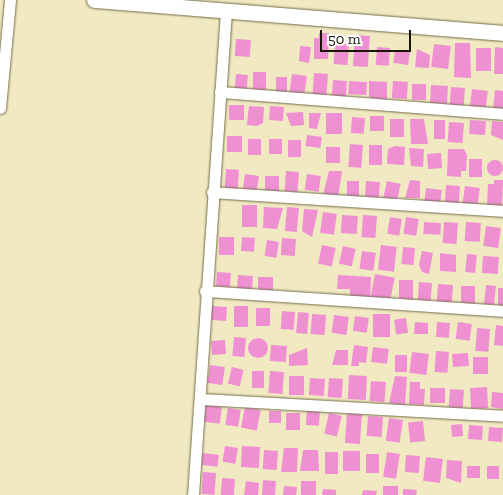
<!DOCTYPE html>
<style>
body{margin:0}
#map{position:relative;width:503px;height:495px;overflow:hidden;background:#f1e9c1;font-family:"Zilla Slab",serif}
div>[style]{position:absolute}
.building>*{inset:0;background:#ef90d3;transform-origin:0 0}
.round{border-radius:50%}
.roads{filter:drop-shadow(0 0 1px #736c48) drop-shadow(0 0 1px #736c48)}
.minor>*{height:11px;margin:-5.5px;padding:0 5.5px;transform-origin:5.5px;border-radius:5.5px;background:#fff}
.tertiary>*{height:15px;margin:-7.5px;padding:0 7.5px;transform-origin:7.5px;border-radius:7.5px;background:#fff}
span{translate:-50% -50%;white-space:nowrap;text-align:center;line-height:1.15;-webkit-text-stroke:4.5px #fff;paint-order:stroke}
.scale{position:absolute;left:320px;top:30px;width:91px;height:22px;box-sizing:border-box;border:2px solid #181507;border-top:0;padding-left:6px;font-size:15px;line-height:18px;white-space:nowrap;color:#181507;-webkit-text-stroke:4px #fff;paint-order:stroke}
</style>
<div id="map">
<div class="building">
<i style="clip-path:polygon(319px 33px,329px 33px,328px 59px,314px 59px,314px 38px,319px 38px)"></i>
<i style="left:355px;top:35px;width:15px;height:31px;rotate:4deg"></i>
<i style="left:236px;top:39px;width:15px;height:17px;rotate:4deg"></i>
<i style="left:335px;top:43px;width:14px;height:21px;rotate:4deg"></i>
<i style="clip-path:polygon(455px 43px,470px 43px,471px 78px,454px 77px)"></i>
<i style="left:434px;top:44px;width:17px;height:23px;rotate:7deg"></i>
<i style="clip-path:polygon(300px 46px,311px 47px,309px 63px,299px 61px)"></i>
<i style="left:377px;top:47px;width:13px;height:18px;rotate:4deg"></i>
<i style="clip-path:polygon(495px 47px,503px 48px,503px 74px,494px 74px)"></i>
<i style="left:476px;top:48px;width:15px;height:23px"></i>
<i style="clip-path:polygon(417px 49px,430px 55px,429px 68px,415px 67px)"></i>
<i style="left:395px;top:50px;width:15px;height:13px;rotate:8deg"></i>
<i style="left:253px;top:72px;width:13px;height:19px"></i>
<i style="left:314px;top:73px;width:14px;height:24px;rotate:4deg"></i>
<i style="left:236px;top:74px;width:12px;height:15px;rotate:5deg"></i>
<i style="left:292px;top:74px;width:15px;height:20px;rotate:8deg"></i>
<i style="left:276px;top:77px;width:11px;height:16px"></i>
<i style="left:333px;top:80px;width:14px;height:18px;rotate:4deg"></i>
<i style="left:349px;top:81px;width:18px;height:13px;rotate:3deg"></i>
<i style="clip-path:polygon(369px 81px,387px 82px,387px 102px,369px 97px)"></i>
<i style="left:393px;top:81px;width:15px;height:17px;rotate:4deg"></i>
<i style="left:412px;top:84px;width:14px;height:16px"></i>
<i style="left:431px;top:85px;width:17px;height:18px;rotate:3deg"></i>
<i style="left:451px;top:87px;width:14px;height:20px;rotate:4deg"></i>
<i style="left:472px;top:89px;width:16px;height:20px;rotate:7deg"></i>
<i style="clip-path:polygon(495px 90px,503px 91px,503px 110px,493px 108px)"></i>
<i style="left:229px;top:105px;width:15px;height:15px"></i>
<i style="clip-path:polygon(249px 106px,264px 107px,263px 123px,257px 126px,247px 125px)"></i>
<i style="left:270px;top:106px;width:14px;height:14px;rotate:4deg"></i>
<i style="clip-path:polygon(303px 112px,304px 125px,291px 126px,286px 113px)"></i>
<i style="clip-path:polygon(309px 113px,321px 113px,317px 129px,309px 128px)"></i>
<i style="left:326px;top:113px;width:16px;height:21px"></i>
<i style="left:370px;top:116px;width:14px;height:15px"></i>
<i style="left:352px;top:117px;width:13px;height:16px;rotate:4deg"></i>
<i style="left:390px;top:119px;width:14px;height:18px"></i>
<i style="clip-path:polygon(410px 119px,424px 119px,428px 144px,411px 144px)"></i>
<i style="left:434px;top:120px;width:11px;height:19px"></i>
<i style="left:470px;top:120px;width:16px;height:14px;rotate:4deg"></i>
<i style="clip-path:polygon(492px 121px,503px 122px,503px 140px,491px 135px)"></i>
<i style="left:449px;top:122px;width:15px;height:20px;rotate:4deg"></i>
<i style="left:307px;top:135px;width:15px;height:11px;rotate:8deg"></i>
<i style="left:227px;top:136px;width:15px;height:16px"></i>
<i style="left:248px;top:139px;width:13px;height:16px"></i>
<i style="left:269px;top:139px;width:13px;height:15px"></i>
<i style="left:288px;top:140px;width:13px;height:17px"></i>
<i style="left:350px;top:144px;width:13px;height:23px;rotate:4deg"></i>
<i style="left:369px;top:145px;width:13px;height:20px"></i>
<i style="clip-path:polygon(395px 146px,405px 147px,404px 165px,387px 164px,388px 149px)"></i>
<i style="left:340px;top:147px;width:16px;height:14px;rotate:90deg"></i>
<i style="clip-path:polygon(409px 148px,424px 149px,423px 167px,411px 166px)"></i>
<i style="clip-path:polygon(448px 149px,464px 149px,467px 155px,466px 171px,461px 171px,461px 177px,447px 176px)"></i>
<i style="left:441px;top:153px;width:15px;height:14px;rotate:86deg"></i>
<i style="left:469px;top:159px;width:13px;height:18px"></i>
<i class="round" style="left:487px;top:160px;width:16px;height:16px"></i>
<i style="left:226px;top:169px;width:13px;height:19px;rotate:4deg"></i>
<i style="left:286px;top:171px;width:13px;height:20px;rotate:4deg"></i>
<i style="clip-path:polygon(329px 171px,342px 171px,338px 198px,323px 195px)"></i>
<i style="left:245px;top:174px;width:14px;height:15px;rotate:8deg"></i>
<i style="left:307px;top:174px;width:14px;height:16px;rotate:8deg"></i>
<i style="left:265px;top:176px;width:14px;height:16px"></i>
<i style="clip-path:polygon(410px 180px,420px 181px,420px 198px,405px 198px)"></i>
<i style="clip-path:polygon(494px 180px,503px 180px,502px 205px,487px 205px,488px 184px,494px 184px)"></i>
<i style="left:347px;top:181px;width:12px;height:17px"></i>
<i style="left:366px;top:181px;width:14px;height:19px;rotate:4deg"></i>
<i style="left:387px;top:181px;width:14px;height:18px;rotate:12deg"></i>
<i style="left:446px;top:185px;width:14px;height:18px;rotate:4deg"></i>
<i style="left:465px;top:186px;width:15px;height:19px;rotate:8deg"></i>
<i style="left:426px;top:188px;width:16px;height:13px;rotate:7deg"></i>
<i style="left:242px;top:205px;width:15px;height:22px"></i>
<i style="clip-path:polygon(264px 207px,283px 208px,277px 229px,263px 228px)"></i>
<i style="left:287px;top:207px;width:12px;height:24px;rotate:5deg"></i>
<i style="clip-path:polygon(304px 209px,318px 210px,312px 237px,302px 231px)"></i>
<i style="left:323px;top:212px;width:14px;height:21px;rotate:8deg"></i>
<i style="left:342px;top:215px;width:16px;height:18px;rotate:4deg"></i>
<i style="left:363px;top:215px;width:14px;height:22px;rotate:4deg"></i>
<i style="left:390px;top:217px;width:12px;height:17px;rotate:9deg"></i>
<i style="left:406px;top:217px;width:13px;height:17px;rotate:9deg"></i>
<i style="left:424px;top:222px;width:17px;height:12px;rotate:3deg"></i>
<i style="left:444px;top:222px;width:14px;height:21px;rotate:4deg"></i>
<i style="left:466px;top:222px;width:15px;height:19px;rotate:4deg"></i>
<i style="left:486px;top:226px;width:15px;height:20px;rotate:8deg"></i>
<i style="left:219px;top:237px;width:15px;height:18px"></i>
<i style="left:242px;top:237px;width:13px;height:14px;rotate:4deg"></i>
<i style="left:282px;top:238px;width:14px;height:17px;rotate:4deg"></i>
<i style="left:267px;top:240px;width:12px;height:16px;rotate:9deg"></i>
<i style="left:322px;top:245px;width:14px;height:19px;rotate:12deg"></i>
<i style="left:381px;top:245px;width:16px;height:25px;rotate:7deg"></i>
<i style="left:343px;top:246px;width:13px;height:18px;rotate:13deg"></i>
<i style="left:403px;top:247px;width:12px;height:17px;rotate:5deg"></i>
<i style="left:362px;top:251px;width:14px;height:18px;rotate:8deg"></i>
<i style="clip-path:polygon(422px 251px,433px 253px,429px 274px,422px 272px,419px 265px)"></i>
<i style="clip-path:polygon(440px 253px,456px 255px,456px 272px,440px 271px)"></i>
<i style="left:467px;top:254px;width:10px;height:18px;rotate:6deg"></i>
<i style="left:483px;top:256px;width:16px;height:17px;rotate:4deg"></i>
<i style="left:217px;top:272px;width:14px;height:14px;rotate:4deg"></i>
<i style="left:375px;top:274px;width:20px;height:27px;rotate:11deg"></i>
<i style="left:238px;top:275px;width:15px;height:16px;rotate:4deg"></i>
<i style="clip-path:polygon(338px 275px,371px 277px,370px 300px,350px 299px,350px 289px,337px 289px)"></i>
<i style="left:258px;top:277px;width:15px;height:15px"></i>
<i style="left:399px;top:280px;width:14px;height:22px"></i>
<i style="left:419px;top:282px;width:13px;height:21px;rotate:4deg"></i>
<i style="left:438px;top:284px;width:15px;height:21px;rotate:4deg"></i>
<i style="left:486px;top:285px;width:10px;height:19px;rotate:6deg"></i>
<i style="left:461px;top:286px;width:14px;height:20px"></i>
<i style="left:498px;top:288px;width:5px;height:21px"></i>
<i style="left:212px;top:306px;width:15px;height:14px;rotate:4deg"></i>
<i style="left:234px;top:306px;width:14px;height:21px"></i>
<i style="left:256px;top:308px;width:14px;height:18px"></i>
<i style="left:282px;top:311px;width:13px;height:18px;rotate:4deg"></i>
<i style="left:298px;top:312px;width:11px;height:21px;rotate:5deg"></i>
<i style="left:312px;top:314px;width:14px;height:20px;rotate:4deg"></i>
<i style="left:373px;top:314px;width:17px;height:23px"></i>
<i style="left:334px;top:315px;width:15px;height:18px;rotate:8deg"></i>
<i style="left:355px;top:316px;width:14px;height:15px;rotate:8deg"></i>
<i style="left:406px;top:318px;width:15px;height:12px;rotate:82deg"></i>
<i style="clip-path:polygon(415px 322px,428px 323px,428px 334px,414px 334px)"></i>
<i style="left:437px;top:322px;width:13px;height:15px;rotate:4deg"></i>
<i style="left:458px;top:322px;width:14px;height:17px;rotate:8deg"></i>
<i style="clip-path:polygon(496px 325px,503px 326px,503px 346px,494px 345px)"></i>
<i style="left:477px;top:328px;width:13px;height:23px;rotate:4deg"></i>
<i style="left:234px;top:337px;width:12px;height:19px;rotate:5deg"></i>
<i class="round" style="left:248px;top:338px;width:20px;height:20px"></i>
<i style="left:225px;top:340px;width:14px;height:14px;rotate:86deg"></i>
<i style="left:271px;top:345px;width:16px;height:16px;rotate:4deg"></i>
<i style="clip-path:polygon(354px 345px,368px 347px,366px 363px,359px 362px,359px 366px,351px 366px)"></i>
<i style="left:373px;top:347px;width:16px;height:15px;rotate:7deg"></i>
<i style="clip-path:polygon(307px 348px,308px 365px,289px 366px,289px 355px)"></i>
<i style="clip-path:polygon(336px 350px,348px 350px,348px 365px,332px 365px)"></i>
<i style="left:436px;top:351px;width:13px;height:21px;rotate:4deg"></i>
<i style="left:412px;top:352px;width:17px;height:21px;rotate:7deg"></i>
<i style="left:468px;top:353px;width:13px;height:16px;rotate:86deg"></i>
<i style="left:407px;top:355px;width:17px;height:12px;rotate:90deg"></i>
<i style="left:473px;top:357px;width:15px;height:17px"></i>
<i style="left:210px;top:365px;width:15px;height:18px;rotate:8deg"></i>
<i style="left:232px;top:367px;width:12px;height:17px;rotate:14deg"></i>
<i style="left:252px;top:371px;width:12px;height:17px"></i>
<i style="left:270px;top:371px;width:14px;height:22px;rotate:4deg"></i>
<i style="left:349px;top:375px;width:18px;height:24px;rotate:3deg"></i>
<i style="left:289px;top:376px;width:15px;height:19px"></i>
<i style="clip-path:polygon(395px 376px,407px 377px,405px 405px,389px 403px)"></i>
<i style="left:310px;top:378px;width:15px;height:17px;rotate:4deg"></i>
<i style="left:329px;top:378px;width:14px;height:19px;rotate:4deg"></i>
<i style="left:371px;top:381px;width:15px;height:20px;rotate:4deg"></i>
<i style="clip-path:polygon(410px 382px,420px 382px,420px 389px,425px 389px,424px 405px,409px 404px)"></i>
<i style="left:487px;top:387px;width:21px;height:17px;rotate:87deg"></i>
<i style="left:430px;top:388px;width:15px;height:15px"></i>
<i style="left:450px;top:389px;width:14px;height:18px;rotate:4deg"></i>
<i style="clip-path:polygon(492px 392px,503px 393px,503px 409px,491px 407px)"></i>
<i style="left:206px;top:405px;width:16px;height:17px;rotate:7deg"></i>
<i style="left:245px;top:407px;width:16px;height:21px;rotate:11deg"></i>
<i style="left:228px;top:408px;width:13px;height:17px;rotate:9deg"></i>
<i style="left:307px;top:409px;width:13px;height:16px;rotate:4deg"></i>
<i style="left:269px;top:411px;width:12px;height:12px"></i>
<i style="left:286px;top:413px;width:14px;height:17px"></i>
<i style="left:329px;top:413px;width:13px;height:21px;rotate:13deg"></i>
<i style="left:347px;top:413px;width:15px;height:30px;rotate:4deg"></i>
<i style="left:368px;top:416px;width:15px;height:20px;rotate:4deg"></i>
<i style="left:389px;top:418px;width:14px;height:23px;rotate:8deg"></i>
<i style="left:423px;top:421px;width:20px;height:15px;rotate:84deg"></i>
<i style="left:462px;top:424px;width:12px;height:11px;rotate:85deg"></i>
<i style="left:469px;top:425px;width:14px;height:14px;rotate:4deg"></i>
<i style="left:489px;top:427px;width:14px;height:14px;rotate:4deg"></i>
<i style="left:225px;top:446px;width:13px;height:16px;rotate:9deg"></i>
<i style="left:242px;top:446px;width:18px;height:21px;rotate:3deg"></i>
<i style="clip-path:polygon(284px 448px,298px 448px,297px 472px,281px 472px)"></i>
<i style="left:264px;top:450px;width:14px;height:19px;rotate:4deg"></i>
<i style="clip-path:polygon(303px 450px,318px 450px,319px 471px,300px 471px)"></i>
<i style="left:343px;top:451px;width:17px;height:20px"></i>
<i style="left:325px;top:452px;width:13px;height:22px"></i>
<i style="left:387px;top:452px;width:13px;height:25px;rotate:9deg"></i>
<i style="left:203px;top:453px;width:16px;height:12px;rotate:7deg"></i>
<i style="left:366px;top:454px;width:13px;height:19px"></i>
<i style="left:406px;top:455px;width:14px;height:17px;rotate:4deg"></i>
<i style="left:426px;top:457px;width:17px;height:24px;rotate:7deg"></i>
<i style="clip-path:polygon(447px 460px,462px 461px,461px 483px,446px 478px)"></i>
<i style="left:467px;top:466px;width:13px;height:12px"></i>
<i style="left:487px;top:466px;width:12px;height:13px"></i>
<i style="left:203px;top:472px;width:13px;height:22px;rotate:4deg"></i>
<i style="left:222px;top:478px;width:13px;height:17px;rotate:4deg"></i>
<i style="left:263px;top:480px;width:13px;height:15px;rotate:4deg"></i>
<i style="clip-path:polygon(246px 481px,259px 483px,258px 495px,244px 495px)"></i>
<i style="left:301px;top:481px;width:15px;height:14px"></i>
<i style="clip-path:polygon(284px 486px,297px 487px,296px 495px,283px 495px)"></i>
<i style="left:383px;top:486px;width:15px;height:9px"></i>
<i style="clip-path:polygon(323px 489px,336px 490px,336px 495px,322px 495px)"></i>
<i style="clip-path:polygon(403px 489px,417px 490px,416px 495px,403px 495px)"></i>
<i style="clip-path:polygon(363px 490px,377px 491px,376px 495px,362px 495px)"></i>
</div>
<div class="roads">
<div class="minor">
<i style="left:220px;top:92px;width:284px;rotate:4.4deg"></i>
<i style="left:0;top:108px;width:108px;rotate:-84.7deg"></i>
<i style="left:212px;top:192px;width:292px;rotate:3.7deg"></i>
<i style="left:205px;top:291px;width:299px;rotate:3.8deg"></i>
<i style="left:202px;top:399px;width:301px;rotate:3.2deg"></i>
<i style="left:193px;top:495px;width:485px;rotate:-86.1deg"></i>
</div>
<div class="tertiary">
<i style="left:94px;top:0;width:410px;rotate:4.6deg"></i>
</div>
</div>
<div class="scale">50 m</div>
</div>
